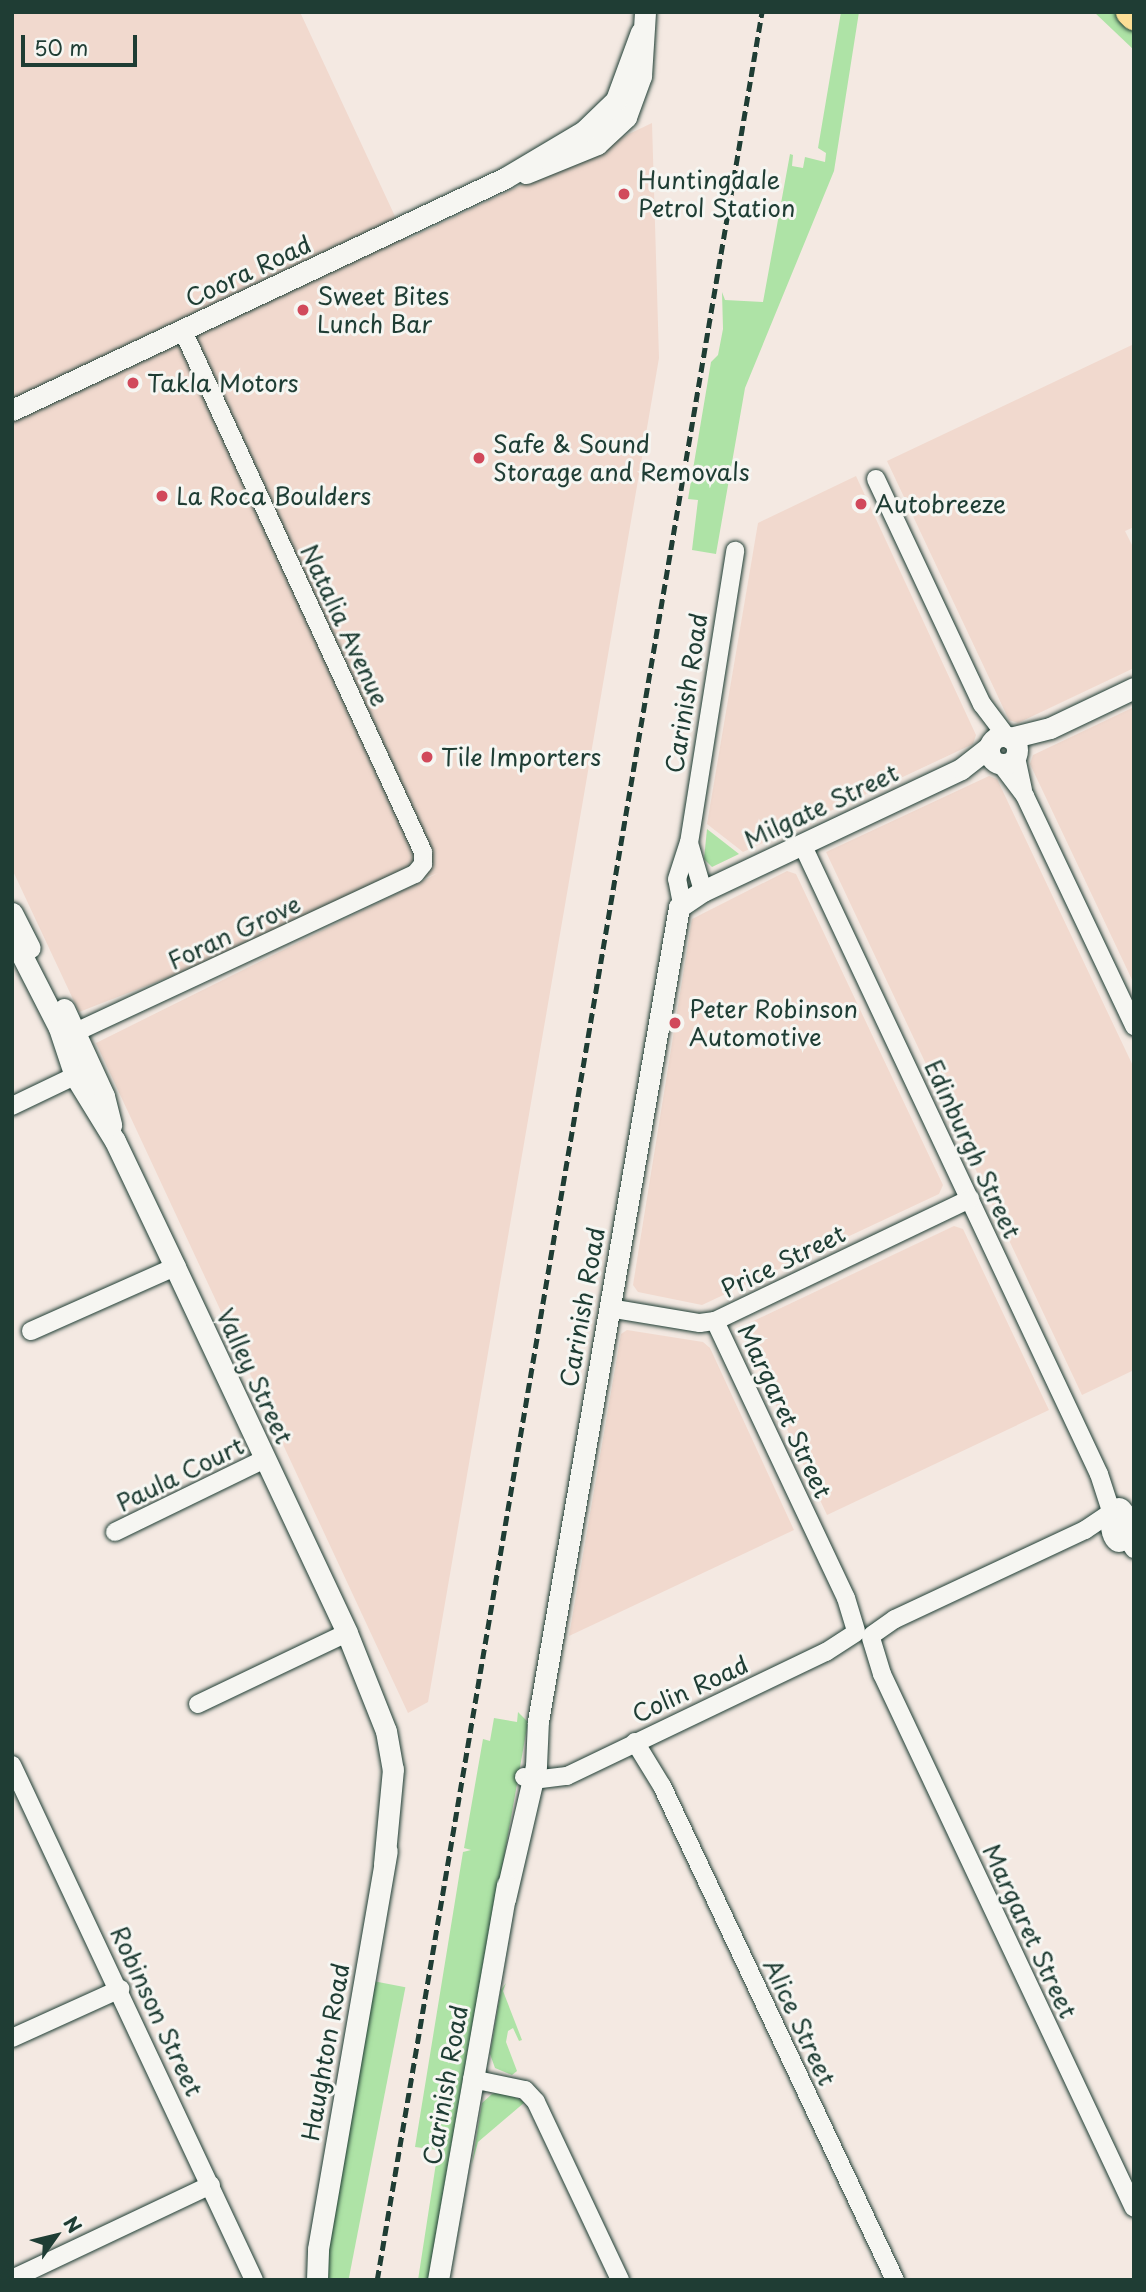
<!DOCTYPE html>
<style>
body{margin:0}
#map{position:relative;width:1146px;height:2292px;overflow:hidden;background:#f4e9e2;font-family:"Playpen Sans",sans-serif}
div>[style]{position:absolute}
.built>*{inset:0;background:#f1d9ce}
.green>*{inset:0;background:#aee3a6;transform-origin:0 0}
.roads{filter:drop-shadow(0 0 2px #1f3d34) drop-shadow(0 0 2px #1f3d34)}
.minor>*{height:18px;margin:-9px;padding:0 9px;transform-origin:9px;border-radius:9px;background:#f6f6f2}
.minor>.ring{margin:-9px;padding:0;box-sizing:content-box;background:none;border:18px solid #f6f6f2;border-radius:50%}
.tertiary>*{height:21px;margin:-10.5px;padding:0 10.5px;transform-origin:10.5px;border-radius:10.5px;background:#f6f6f2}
.tertiary>.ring{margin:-10.5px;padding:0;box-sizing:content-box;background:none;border:21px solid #f6f6f2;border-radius:50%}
.primary>*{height:28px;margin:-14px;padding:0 14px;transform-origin:14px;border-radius:14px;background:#fcde96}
.rail>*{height:4.5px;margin-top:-2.25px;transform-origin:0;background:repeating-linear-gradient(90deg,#1f3d34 0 10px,transparent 0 15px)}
.dots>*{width:19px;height:19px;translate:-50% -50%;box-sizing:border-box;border:4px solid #f6f6f2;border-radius:50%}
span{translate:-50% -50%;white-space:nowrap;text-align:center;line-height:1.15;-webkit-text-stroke:6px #f6f6f2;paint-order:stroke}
.poi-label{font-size:24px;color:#1f3d34}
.left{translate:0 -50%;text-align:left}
.street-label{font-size:24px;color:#1f3d34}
.frame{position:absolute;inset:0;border:14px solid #1f3d34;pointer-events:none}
.north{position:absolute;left:21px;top:2201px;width:70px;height:70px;-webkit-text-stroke:5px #f6f6f2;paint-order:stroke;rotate:56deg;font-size:19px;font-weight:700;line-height:28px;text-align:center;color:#1f3d34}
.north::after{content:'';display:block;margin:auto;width:24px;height:32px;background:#1f3d34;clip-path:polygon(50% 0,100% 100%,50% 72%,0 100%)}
.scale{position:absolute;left:21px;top:35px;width:116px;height:32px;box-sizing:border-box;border:4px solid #1f3d34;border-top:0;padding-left:9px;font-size:21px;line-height:24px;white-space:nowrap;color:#1f3d34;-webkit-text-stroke:5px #f6f6f2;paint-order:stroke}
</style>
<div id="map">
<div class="built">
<i style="clip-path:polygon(12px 12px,300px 12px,406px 240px,652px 123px,659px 358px,428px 1702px,408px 1713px,96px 1043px,438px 873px,79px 1012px,12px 869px)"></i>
<i style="clip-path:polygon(1134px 344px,1134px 527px,1125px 531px,1134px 549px,1134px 668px,1018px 723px,1009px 720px,887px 461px)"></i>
<i style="clip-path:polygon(856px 476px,976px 735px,973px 744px,743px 852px,707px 824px,758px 523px)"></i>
<i style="clip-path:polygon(1134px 707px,1134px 984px,1030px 764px,1033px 755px)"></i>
<i style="clip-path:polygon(989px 776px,997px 779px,1134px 1068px,1134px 1370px,1082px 1395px,826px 852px)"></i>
<i style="clip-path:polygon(787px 871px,796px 874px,943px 1185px,939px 1194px,702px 1305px,638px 1292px,633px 1285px,692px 919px)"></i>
<i style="clip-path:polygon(954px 1226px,963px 1229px,1049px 1410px,827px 1515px,743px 1335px,745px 1325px)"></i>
<i style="clip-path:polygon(627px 1330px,703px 1342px,710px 1348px,794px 1530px,569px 1636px,621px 1334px)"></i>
</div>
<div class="green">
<i style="clip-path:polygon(841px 12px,859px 12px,834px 171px,745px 388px,716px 554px,692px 550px,698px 500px,688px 499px,711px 362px,718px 355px,723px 329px,722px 292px,725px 300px,763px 302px,790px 154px,793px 155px,792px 166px,803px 168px,805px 157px,825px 162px,826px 153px,818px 148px)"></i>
<i style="clip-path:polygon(1094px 12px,1118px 12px,1134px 29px,1134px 50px)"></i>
<i style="clip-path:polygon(707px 829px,739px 854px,712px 867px,704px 859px)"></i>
<i style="clip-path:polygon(518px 1712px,528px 1722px,429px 2280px,418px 2280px,438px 2150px,415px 2147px,463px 1852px,471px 1850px,464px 1848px,483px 1739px,490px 1741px,494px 1718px,517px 1722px)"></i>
<i style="left:373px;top:1981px;width:33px;height:303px;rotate:11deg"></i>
<i style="clip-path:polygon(506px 1983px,503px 1991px,522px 2040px,519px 2041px,513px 2028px,508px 2031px,506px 2042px,517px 2071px,512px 2075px,495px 2068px,490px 2054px,501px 1990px)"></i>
<i style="clip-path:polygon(503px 2092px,525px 2102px,478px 2142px,472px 2164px,482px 2103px,492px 2094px)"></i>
</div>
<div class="roads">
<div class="minor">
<i style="left:876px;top:479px;width:249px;rotate:64.8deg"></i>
<i style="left:982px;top:704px;width:40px;rotate:53deg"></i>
<i style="left:1016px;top:757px;width:34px;rotate:78deg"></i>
<i style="left:1001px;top:764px;width:40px;rotate:53deg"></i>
<i style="left:1025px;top:796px;width:255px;rotate:64.6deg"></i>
<i style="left:689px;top:843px;width:50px;rotate:73.7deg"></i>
<i style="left:802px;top:844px;width:696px;rotate:64.76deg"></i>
<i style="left:1099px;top:1474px;width:38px;rotate:72deg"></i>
<i style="left:682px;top:904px;width:25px;rotate:-101deg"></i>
<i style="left:677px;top:879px;width:38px;rotate:-72deg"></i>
<i style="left:689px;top:843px;width:296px;rotate:-81deg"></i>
<i style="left:63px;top:1038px;width:388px;rotate:-25deg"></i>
<i style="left:415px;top:874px;width:13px;rotate:-51deg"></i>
<i style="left:423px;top:864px;width:12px;rotate:-90deg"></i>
<i style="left:423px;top:852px;width:574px;rotate:-114.73deg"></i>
<i style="left:12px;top:1106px;width:81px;rotate:-25.6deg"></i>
<i style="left:609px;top:1308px;width:92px;rotate:9.4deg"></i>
<i style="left:700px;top:1323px;width:15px;rotate:-8deg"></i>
<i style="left:715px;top:1321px;width:283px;rotate:-25.6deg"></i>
<i style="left:715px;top:1321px;width:306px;rotate:64.7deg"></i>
<i style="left:846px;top:1598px;width:34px;rotate:73deg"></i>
<i style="left:31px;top:1331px;width:158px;rotate:-24deg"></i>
<i class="ring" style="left:1110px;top:1507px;width:-2px;height:-2px"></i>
<i style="left:1116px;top:1523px;width:32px;rotate:55deg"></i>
<i style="left:115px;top:1532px;width:167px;rotate:-26deg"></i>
<i style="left:872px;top:1635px;width:28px;rotate:-35deg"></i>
<i style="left:895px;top:1619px;width:210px;rotate:-25.1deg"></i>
<i style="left:1085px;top:1530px;width:30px;rotate:-34deg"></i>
<i style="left:871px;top:1638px;width:38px;rotate:73deg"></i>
<i style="left:882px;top:1674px;width:590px;rotate:64.74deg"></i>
<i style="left:198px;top:1704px;width:165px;rotate:-25.5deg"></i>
<i style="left:635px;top:1742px;width:52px;rotate:58.5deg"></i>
<i style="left:662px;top:1786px;width:546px;rotate:64.75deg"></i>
<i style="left:12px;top:1765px;width:569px;rotate:64.83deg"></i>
<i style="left:524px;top:1777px;width:9px;rotate:18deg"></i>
<i style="left:533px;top:1780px;width:34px;rotate:-7deg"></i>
<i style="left:567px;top:1776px;width:287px;rotate:-25.6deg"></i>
<i style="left:826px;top:1652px;width:35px;rotate:-33deg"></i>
<i style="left:12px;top:2038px;width:119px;rotate:-24.4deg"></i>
<i style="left:472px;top:2079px;width:54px;rotate:11.7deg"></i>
<i style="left:525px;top:2090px;width:16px;rotate:47deg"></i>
<i style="left:536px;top:2102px;width:197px;rotate:64.7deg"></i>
<i style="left:12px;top:2279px;width:220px;rotate:-25.3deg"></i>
</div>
<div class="tertiary">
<i style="left:526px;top:173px;width:77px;rotate:-22.2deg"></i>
<i style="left:597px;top:144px;width:40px;rotate:-43deg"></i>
<i style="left:626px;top:117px;width:44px;rotate:-69.9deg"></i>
<i style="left:641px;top:76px;width:64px;rotate:-86.4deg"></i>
<i style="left:12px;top:410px;width:545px;rotate:-25.2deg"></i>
<i style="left:505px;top:178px;width:92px;rotate:-30.7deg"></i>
<i style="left:584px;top:131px;width:45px;rotate:-44.1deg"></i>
<i style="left:616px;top:100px;width:72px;rotate:-69.8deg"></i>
<i class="ring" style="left:989px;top:736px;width:7px;height:7px"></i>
<i style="left:1010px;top:738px;width:41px;rotate:-14deg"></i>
<i style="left:1050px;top:728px;width:93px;rotate:-25.5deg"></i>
<i style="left:12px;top:913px;width:39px;rotate:63deg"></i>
<i style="left:12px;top:936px;width:103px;rotate:62.9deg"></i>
<i style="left:59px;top:1028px;width:51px;rotate:71.6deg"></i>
<i style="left:75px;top:1076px;width:76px;rotate:58.4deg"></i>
<i style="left:115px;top:1141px;width:140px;rotate:64.5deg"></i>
<i style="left:175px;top:1267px;width:404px;rotate:64.8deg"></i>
<i style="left:347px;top:1633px;width:105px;rotate:68.3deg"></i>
<i style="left:386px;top:1731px;width:39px;rotate:80deg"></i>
<i style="left:393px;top:1769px;width:96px;rotate:95.4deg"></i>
<i style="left:64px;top:1009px;width:96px;rotate:65.3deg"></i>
<i style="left:104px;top:1096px;width:30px;rotate:76deg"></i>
<i style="left:505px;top:1899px;width:137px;rotate:-76.9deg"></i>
<i style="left:536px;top:1766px;width:45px;rotate:-87.5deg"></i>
<i style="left:538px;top:1721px;width:826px;rotate:-80.17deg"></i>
<i style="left:679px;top:907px;width:29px;rotate:-34deg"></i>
<i style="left:703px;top:891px;width:285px;rotate:-25.3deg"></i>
<i style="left:961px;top:769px;width:36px;rotate:-38deg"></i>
<i style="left:317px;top:2280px;width:31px;rotate:-88deg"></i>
<i style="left:318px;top:2249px;width:404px;rotate:-80.2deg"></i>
<i style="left:438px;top:2280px;width:401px;rotate:-80.1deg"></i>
</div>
<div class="primary">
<i style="left:1130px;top:12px;width:6px;rotate:45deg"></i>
</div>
</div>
<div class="rail">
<i style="left:377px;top:2280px;width:2300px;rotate:-80.37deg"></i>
</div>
<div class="dots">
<i style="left:624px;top:194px;background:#d1495b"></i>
<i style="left:303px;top:310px;background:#d1495b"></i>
<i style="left:133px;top:383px;background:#d1495b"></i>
<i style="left:479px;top:458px;background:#d1495b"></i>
<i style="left:162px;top:496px;background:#d1495b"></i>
<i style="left:861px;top:504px;background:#d1495b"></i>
<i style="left:427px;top:757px;background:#d1495b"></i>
<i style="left:675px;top:1023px;background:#d1495b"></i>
</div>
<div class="poi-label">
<span class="left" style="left:638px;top:194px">Huntingdale<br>Petrol Station</span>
<span class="left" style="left:317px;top:310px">Sweet Bites<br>Lunch Bar</span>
<span class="left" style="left:147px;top:383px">Takla Motors</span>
<span class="left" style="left:493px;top:458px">Safe &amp; Sound<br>Storage and Removals</span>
<span class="left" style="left:176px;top:496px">La Roca Boulders</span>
<span class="left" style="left:875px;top:504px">Autobreeze</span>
<span class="left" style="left:441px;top:757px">Tile Importers</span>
<span class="left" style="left:689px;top:1023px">Peter Robinson<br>Automotive</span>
</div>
<div class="street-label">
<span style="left:248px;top:271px;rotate:-25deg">Coora Road</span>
<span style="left:345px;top:625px;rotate:65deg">Natalia Avenue</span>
<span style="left:686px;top:693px;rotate:-81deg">Carinish Road</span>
<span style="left:821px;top:806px;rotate:-25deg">Milgate Street</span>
<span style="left:234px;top:932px;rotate:-25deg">Foran Grove</span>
<span style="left:973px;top:1149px;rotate:65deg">Edinburgh Street</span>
<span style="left:783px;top:1261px;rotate:-26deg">Price Street</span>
<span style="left:582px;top:1307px;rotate:-80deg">Carinish Road</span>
<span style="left:255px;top:1376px;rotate:65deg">Valley Street</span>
<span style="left:785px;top:1411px;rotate:65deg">Margaret Street</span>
<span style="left:180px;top:1474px;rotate:-26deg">Paula Court</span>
<span style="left:690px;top:1689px;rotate:-25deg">Colin Road</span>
<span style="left:1030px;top:1931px;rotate:65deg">Margaret Street</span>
<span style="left:157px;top:2011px;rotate:65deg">Robinson Street</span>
<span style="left:800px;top:2022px;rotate:65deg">Alice Street</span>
<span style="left:325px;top:2052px;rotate:-80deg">Haughton Road</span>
<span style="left:445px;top:2085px;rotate:-80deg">Carinish Road</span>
</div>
<div class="frame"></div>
<div class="north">N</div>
<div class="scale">50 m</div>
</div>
